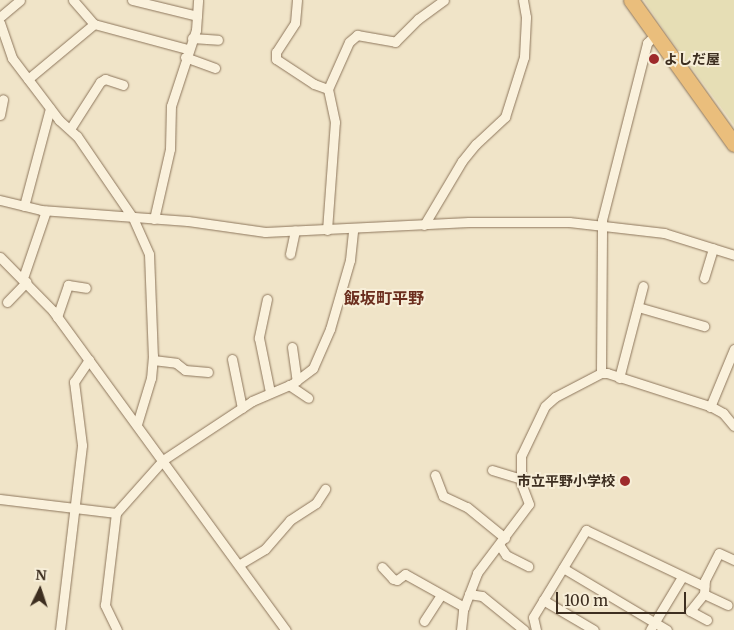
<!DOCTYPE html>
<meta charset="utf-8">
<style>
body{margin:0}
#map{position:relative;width:734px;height:630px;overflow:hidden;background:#f0e4c8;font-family:Merriweather,"Noto Sans JP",serif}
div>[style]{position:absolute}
.farmland>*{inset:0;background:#e6deb5}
.roads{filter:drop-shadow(0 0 1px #8d765c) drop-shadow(0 0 1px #8d765c)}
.minor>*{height:9px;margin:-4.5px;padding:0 4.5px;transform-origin:4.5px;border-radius:4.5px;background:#faf1dc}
.trunk>*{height:15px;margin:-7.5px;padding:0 7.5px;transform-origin:7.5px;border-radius:7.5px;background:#eabe7c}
.dots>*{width:14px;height:14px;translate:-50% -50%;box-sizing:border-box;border:2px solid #f7eed8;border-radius:50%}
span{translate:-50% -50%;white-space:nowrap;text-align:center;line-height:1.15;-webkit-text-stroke:4px #f7eed8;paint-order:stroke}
.poi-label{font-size:14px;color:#3d2e20;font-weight:700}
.left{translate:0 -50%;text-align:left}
.right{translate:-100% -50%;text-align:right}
.quarter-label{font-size:16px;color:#6b2e1e;font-weight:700}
.north{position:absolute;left:15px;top:565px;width:50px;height:50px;-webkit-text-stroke:4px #f7eed8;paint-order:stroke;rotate:4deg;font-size:14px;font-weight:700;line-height:20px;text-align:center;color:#3d2e20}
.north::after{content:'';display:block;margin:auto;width:18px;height:22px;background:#3d2e20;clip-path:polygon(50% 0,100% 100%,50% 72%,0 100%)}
.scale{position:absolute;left:556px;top:592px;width:130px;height:22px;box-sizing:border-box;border:2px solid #3d2e20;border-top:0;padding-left:6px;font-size:15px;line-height:18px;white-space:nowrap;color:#3d2e20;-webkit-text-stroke:4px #f7eed8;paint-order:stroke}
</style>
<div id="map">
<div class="farmland">
<i style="clip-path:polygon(644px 0,734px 0,734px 125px,666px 33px)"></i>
</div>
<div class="roads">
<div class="minor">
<i style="left:73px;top:0;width:32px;rotate:49deg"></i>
<i style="left:94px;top:24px;width:96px;rotate:15deg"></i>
<i style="left:132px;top:0;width:67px;rotate:13.8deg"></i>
<i style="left:297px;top:0;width:23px;rotate:95deg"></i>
<i style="left:295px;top:23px;width:35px;rotate:123deg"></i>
<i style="left:276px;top:52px;width:7px;rotate:90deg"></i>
<i style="left:276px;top:59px;width:45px;rotate:33.3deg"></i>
<i style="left:314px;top:84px;width:15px;rotate:20deg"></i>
<i style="left:0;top:17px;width:26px;rotate:-40deg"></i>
<i style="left:0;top:23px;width:37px;rotate:71deg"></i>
<i style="left:12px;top:58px;width:78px;rotate:52.8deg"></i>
<i style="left:59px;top:120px;width:24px;rotate:42deg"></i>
<i style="left:77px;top:136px;width:99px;rotate:55.7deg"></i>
<i style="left:133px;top:218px;width:39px;rotate:66deg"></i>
<i style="left:149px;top:254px;width:102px;rotate:87.8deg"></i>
<i style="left:153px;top:356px;width:22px;rotate:95deg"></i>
<i style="left:151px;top:378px;width:48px;rotate:106.9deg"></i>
<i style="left:192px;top:38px;width:26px;rotate:4deg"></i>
<i style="left:185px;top:57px;width:32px;rotate:20deg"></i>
<i style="left:28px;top:79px;width:86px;rotate:-39.8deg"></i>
<i style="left:0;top:115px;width:16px;rotate:-79deg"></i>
<i style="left:70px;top:129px;width:56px;rotate:-57.4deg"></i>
<i style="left:100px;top:82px;width:6px;rotate:-31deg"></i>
<i style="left:105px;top:79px;width:19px;rotate:18deg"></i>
<i style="left:0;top:200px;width:42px;rotate:13.7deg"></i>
<i style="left:41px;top:210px;width:147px;rotate:4.3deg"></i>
<i style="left:188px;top:221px;width:78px;rotate:8.1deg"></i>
<i style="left:265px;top:232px;width:204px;rotate:-2.8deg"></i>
<i style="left:469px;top:222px;width:100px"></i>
<i style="left:569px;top:222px;width:96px;rotate:6.6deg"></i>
<i style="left:664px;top:233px;width:73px;rotate:17.4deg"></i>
<i style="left:24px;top:206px;width:101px;rotate:-75.1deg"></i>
<i style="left:154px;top:219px;width:72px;rotate:-77.1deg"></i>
<i style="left:170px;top:149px;width:43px;rotate:-88.7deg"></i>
<i style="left:171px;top:106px;width:80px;rotate:-71.8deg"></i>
<i style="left:196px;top:30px;width:30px;rotate:-86deg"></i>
<i style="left:424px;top:225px;width:74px;rotate:-59.3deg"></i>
<i style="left:462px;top:161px;width:22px;rotate:-51deg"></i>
<i style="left:476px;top:144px;width:40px;rotate:-43deg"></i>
<i style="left:505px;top:117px;width:63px;rotate:-72.4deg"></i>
<i style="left:524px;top:57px;width:40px;rotate:-87.1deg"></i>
<i style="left:526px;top:17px;width:17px;rotate:-100deg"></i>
<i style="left:327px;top:230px;width:108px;rotate:-85.8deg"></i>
<i style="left:335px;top:122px;width:34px;rotate:-102deg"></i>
<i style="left:328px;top:89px;width:51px;rotate:-65.9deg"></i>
<i style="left:349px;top:42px;width:11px;rotate:-41deg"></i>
<i style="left:357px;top:35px;width:39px;rotate:10deg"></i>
<i style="left:395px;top:42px;width:33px;rotate:-45deg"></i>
<i style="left:418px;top:19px;width:32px;rotate:-36deg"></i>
<i style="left:290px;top:254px;width:24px;rotate:-78deg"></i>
<i style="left:0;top:257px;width:76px;rotate:45.5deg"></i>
<i style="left:53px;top:311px;width:395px;rotate:53.9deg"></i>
<i style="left:23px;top:278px;width:71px;rotate:-71.1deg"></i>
<i style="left:704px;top:278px;width:31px;rotate:-73deg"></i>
<i style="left:267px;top:299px;width:40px;rotate:102deg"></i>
<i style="left:259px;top:338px;width:55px;rotate:78.5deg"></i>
<i style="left:7px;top:302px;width:28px;rotate:-46deg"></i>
<i style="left:638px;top:307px;width:69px;rotate:16.1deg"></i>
<i style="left:57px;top:317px;width:34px;rotate:-71deg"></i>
<i style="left:68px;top:285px;width:18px;rotate:9deg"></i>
<i style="left:292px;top:347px;width:34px;rotate:82deg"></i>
<i style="left:232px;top:359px;width:50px;rotate:78.5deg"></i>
<i style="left:153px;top:360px;width:23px;rotate:7deg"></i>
<i style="left:176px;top:363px;width:11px;rotate:38deg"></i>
<i style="left:185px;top:370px;width:23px;rotate:5deg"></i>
<i style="left:601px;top:373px;width:153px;rotate:-89.6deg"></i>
<i style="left:602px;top:220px;width:183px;rotate:-75.7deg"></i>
<i style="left:647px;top:43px;width:11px;rotate:-45deg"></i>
<i style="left:619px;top:378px;width:95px;rotate:-75.4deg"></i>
<i style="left:289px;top:385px;width:23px;rotate:34deg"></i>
<i style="left:710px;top:407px;width:63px;rotate:-67.5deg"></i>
<i style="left:492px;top:470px;width:30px;rotate:17deg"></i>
<i style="left:435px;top:475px;width:22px;rotate:69deg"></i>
<i style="left:443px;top:496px;width:26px;rotate:25deg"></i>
<i style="left:467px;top:507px;width:49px;rotate:39.2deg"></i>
<i style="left:0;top:499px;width:117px;rotate:6.9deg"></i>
<i style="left:500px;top:546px;width:11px;rotate:56deg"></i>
<i style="left:506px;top:555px;width:25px;rotate:27deg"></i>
<i style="left:240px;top:564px;width:29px;rotate:-31deg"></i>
<i style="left:265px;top:549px;width:38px;rotate:-49deg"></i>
<i style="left:290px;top:520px;width:31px;rotate:-33deg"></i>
<i style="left:316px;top:503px;width:17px;rotate:-57deg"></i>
<i style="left:382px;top:567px;width:16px;rotate:47deg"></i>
<i style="left:393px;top:579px;width:4px;rotate:14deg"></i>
<i style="left:397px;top:580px;width:10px;rotate:-37deg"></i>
<i style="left:405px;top:574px;width:68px;rotate:29.2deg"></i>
<i style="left:563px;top:568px;width:121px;rotate:30.8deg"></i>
<i style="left:469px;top:594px;width:13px;rotate:9deg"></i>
<i style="left:482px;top:596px;width:54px;rotate:39deg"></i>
<i style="left:704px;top:594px;width:26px;rotate:25deg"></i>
<i style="left:543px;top:600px;width:59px;rotate:30.5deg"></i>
<i style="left:707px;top:620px;width:19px;rotate:-152deg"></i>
<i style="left:690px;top:611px;width:22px;rotate:-51deg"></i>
<i style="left:704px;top:594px;width:14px;rotate:-86deg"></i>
<i style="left:705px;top:580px;width:30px;rotate:-63deg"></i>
<i style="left:719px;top:553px;width:17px;rotate:25deg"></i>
<i style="left:424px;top:621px;width:30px;rotate:-57deg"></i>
<i style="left:60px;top:630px;width:186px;rotate:-83.2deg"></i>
<i style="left:82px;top:445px;width:64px;rotate:-97.2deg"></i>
<i style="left:74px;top:382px;width:27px;rotate:-56deg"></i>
<i style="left:117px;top:630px;width:28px;rotate:-116deg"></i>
<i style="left:105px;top:605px;width:93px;rotate:-83.2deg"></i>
<i style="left:116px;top:513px;width:71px;rotate:-48.4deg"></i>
<i style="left:163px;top:460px;width:107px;rotate:-33.5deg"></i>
<i style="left:252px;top:401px;width:43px;rotate:-23deg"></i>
<i style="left:292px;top:384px;width:26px;rotate:-37deg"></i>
<i style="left:313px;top:368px;width:43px;rotate:-66.4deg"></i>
<i style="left:330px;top:329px;width:72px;rotate:-73.8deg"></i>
<i style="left:350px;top:260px;width:31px;rotate:-84deg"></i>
<i style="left:461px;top:630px;width:20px;rotate:-84deg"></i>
<i style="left:463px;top:610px;width:40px;rotate:-69deg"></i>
<i style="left:477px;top:573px;width:86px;rotate:-53deg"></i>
<i style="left:529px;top:504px;width:22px;rotate:-111deg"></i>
<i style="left:521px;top:483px;width:27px;rotate:-90deg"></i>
<i style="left:521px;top:456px;width:55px;rotate:-64.4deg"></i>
<i style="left:545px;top:406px;width:13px;rotate:-42deg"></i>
<i style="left:555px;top:397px;width:52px;rotate:-27.6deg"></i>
<i style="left:601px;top:373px;width:6px"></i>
<i style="left:607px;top:373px;width:110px;rotate:17.9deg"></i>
<i style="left:712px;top:407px;width:13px;rotate:29deg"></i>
<i style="left:723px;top:413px;width:17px;rotate:50deg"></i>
<i style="left:536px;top:630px;width:13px;rotate:-103deg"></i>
<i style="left:533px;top:617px;width:102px;rotate:-58.7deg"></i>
<i style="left:586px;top:530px;width:131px;rotate:25.4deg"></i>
<i style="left:650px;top:630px;width:62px;rotate:-58.9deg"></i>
</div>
<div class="trunk">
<i style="left:631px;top:0;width:177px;rotate:54.4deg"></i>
</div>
</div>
<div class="dots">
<i style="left:654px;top:59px;background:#9e2a2b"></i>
<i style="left:625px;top:481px;background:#9e2a2b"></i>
</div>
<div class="poi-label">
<span class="left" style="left:664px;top:59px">よしだ屋</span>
<span class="right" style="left:615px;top:481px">市立平野小学校</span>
</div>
<div class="quarter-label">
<span style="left:384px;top:298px">飯坂町平野</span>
</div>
<div class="north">N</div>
<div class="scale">100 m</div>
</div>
